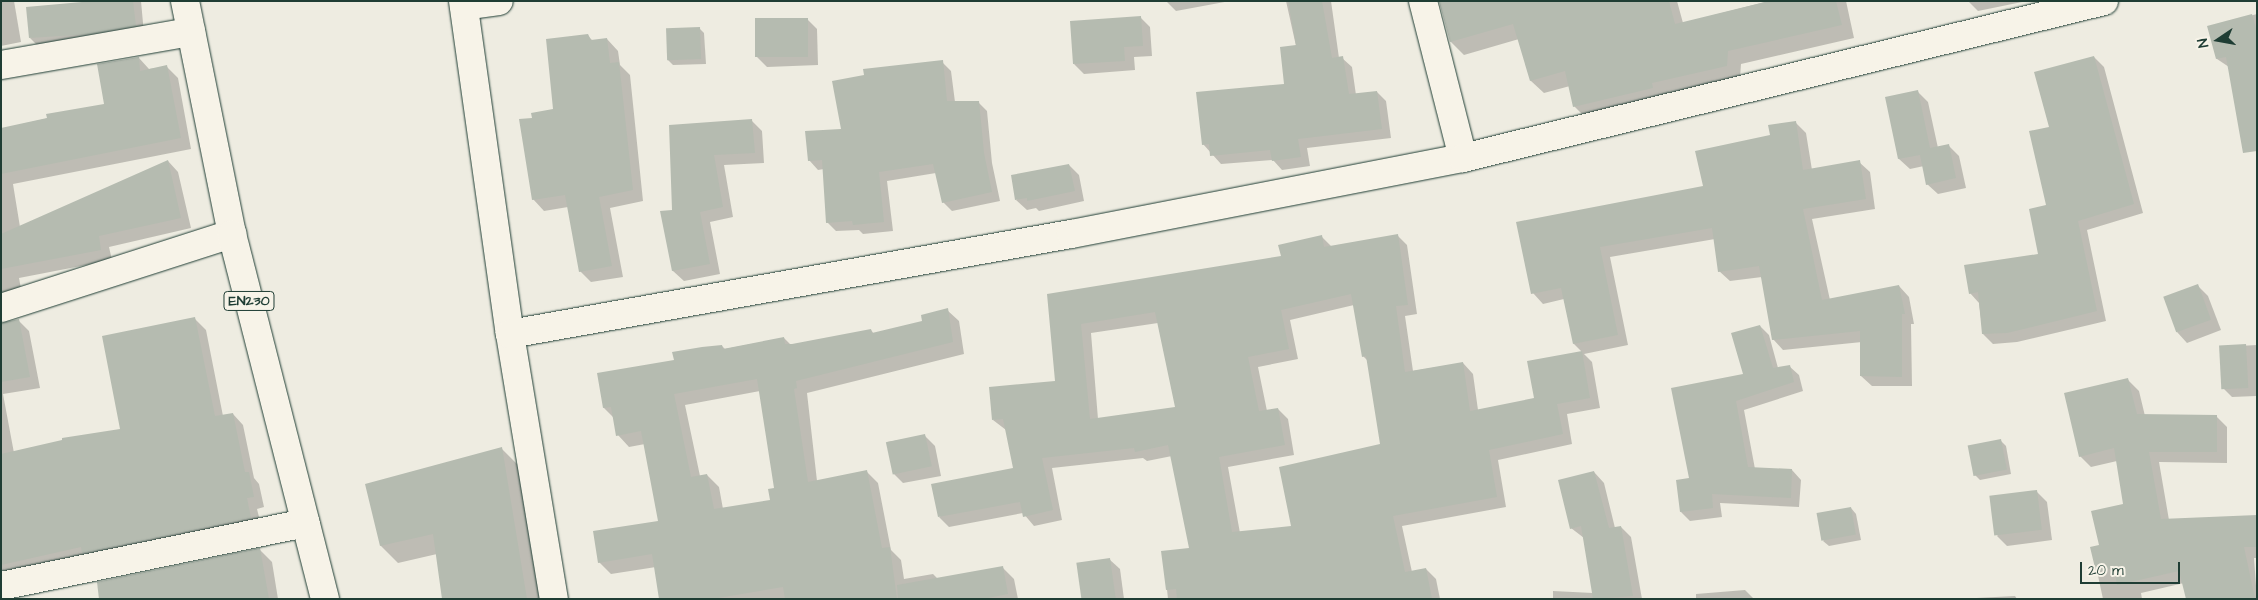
<!DOCTYPE html>
<style>
body{margin:0}
#map{position:relative;width:2258px;height:600px;overflow:hidden;background:#eeece1;font-family:"Architects Daughter",sans-serif}
div>[style]{position:absolute}
.shadow>*{inset:0;background:#0003}
.building>*{inset:0;background:#b5bbb0;transform-origin:0 0}
.roads{filter:drop-shadow(0 0 1px #1f3d34) drop-shadow(0 0 1px #1f3d34)}
.minor>*{height:28px;margin:-14px;padding:0 14px;transform-origin:14px;border-radius:14px;background:#f7f3e8}
.primary>*{height:28px;margin:-14px;padding:0 14px;transform-origin:14px;border-radius:14px;background:#f7f3e8}
span{translate:-50% -50%;white-space:nowrap;text-align:center;line-height:1.15;-webkit-text-stroke:4px #f7f3e8;paint-order:stroke}
.shield-label span{padding:1px 4px;background:#f7f3e8;border:1px solid;border-radius:4px;-webkit-text-stroke-width:0}
.shield-label{font-size:14px;color:#1f3d34;font-weight:700}
.frame{position:absolute;inset:0;border:2px solid #1f3d34;pointer-events:none}
.north{position:absolute;left:2193px;top:15px;width:50px;height:50px;-webkit-text-stroke:4px #f7f3e8;paint-order:stroke;rotate:258deg;font-size:14px;font-weight:700;line-height:20px;text-align:center;color:#1f3d34}
.north::after{content:'';display:block;margin:auto;width:18px;height:22px;background:#1f3d34;clip-path:polygon(50% 0,100% 100%,50% 72%,0 100%)}
.scale{position:absolute;left:2080px;top:562px;width:100px;height:22px;box-sizing:border-box;border:2px solid #1f3d34;border-top:0;padding-left:6px;font-size:15px;line-height:18px;white-space:nowrap;color:#1f3d34;-webkit-text-stroke:4px #f7f3e8;paint-order:stroke}
</style>
<div id="map">
<div class="shadow">
<i style="clip-path:polygon(1px 1px,14px 1px,21px 42px,1px 46px)"></i>
<i style="clip-path:polygon(98px 1px,141px 1px,144px 34px,39px 47px,30px 38px)"></i>
<i style="clip-path:polygon(1166px 1px,1230px 1px,1176px 11px)"></i>
<i style="clip-path:polygon(1286px 1px,1331px 1px,1339px 58px,1342px 58px,1352px 67px,1356px 95px,1377px 92px,1386px 101px,1391px 138px,1307px 148px,1310px 166px,1282px 170px,1273px 160px,1221px 164px,1203px 144px,1285px 85px,1296px 46px)"></i>
<i style="clip-path:polygon(1439px 1px,1677px 1px,1683px 23px,1769px 1px,1846px 1px,1854px 38px,1741px 64px,1740px 78px,1587px 119px,1574px 106px,1570px 86px,1544px 93px,1531px 81px,1519px 39px,1464px 55px,1451px 42px)"></i>
<i style="clip-path:polygon(1968px 1px,2027px 1px,1978px 11px)"></i>
<i style="clip-path:polygon(2257px 14px,2257px 126px,2229px 67px,2217px 59px,2209px 27px)"></i>
<i style="clip-path:polygon(1140px 17px,1150px 27px,1152px 56px,1134px 57px,1135px 70px,1084px 74px,1074px 64px)"></i>
<i style="clip-path:polygon(807px 19px,817px 29px,818px 65px,767px 67px,757px 57px)"></i>
<i style="clip-path:polygon(699px 28px,704px 33px,706px 64px,673px 65px,668px 60px)"></i>
<i style="clip-path:polygon(588px 36px,593px 41px,607px 39px,618px 51px,620px 65px,630px 75px,643px 201px,610px 208px,623px 277px,591px 282px,580px 271px,568px 207px,544px 211px,533px 199px,533px 119px,555px 110px)"></i>
<i style="clip-path:polygon(2094px 57px,2104px 67px,2143px 213px,2087px 230px,2106px 321px,2017px 342px,1993px 344px,1983px 334px,1979px 303px,1970px 293px,2040px 255px,2048px 206px,2050px 128px)"></i>
<i style="clip-path:polygon(139px 58px,149px 69px,167px 67px,178px 78px,191px 149px,13px 184px,20px 227px,168px 161px,178px 172px,191px 228px,109px 247px,112px 260px,19px 278px,23px 299px,1px 307px,1px 129px,106px 105px)"></i>
<i style="clip-path:polygon(942px 62px,951px 71px,955px 102px,978px 102px,987px 111px,992px 163px,1000px 201px,952px 211px,943px 202px,936px 173px,887px 181px,893px 231px,863px 234px,859px 230px,836px 231px,827px 222px,824px 169px,818px 170px,809px 160px,842px 130px)"></i>
<i style="clip-path:polygon(1918px 92px,1928px 102px,1938px 148px,1949px 146px,1959px 156px,1966px 188px,1938px 194px,1927px 184px,1924px 166px,1910px 169px,1899px 159px,1887px 98px)"></i>
<i style="clip-path:polygon(751px 120px,762px 131px,764px 163px,724px 165px,733px 217px,710px 222px,720px 274px,684px 281px,673px 271px,662px 212px,673px 211px,670px 126px)"></i>
<i style="clip-path:polygon(evenodd,1796px 123px,1806px 133px,1812px 170px,1859px 162px,1870px 172px,1875px 209px,1812px 219px,1830px 300px,1899px 286px,1909px 297px,1914px 324px,1911px 324px,1912px 386px,1872px 386px,1861px 376px,1862px 342px,1783px 350px,1773px 339px,1762px 277px,1730px 281px,1719px 271px,1715px 239px,1610px 257px,1628px 345px,1584px 354px,1592px 362px,1600px 408px,1567px 414px,1572px 444px,1498px 460px,1506px 507px,1402px 526px,1412px 572px,1426px 569px,1436px 579px,1440px 599px,1168px 599px,1163px 552px,1191px 549px,1172px 456px,1147px 461px,1143px 458px,1052px 468px,1062px 520px,1034px 526px,1023px 513px,949px 527px,939px 517px,1015px 469px,1006px 430px,993px 420px,1057px 382px,1048px 295px,1282px 257px,1321px 236px,1332px 247px,1397px 235px,1407px 245px,1417px 314px,1405px 316px,1413px 371px,1463px 363px,1473px 374px,1478px 410px,1535px 399px,1582px 352px,1574px 344px,1564px 299px,1543px 304px,1533px 293px,1517px 223px,1705px 187px,1771px 136px,1796px 123px,1354px 305px,1363px 356px,1368px 361px,1381px 445px,1293px 527px,1240px 533px,1228px 467px,1294px 455px,1288px 419px,1278px 409px,1267px 411px,1258px 367px,1298px 359px,1290px 320px,1354px 305px,1796px 123px,1158px 323px,1176px 408px,1098px 419px,1091px 333px,1158px 323px)"></i>
<i style="clip-path:polygon(1069px 165px,1079px 175px,1084px 201px,1039px 211px,1036px 208px,1027px 210px,1016px 200px)"></i>
<i style="clip-path:polygon(2198px 286px,2208px 296px,2221px 330px,2187px 343px,2177px 332px)"></i>
<i style="clip-path:polygon(evenodd,947px 310px,959px 321px,964px 354px,807px 393px,817px 481px,867px 472px,878px 483px,891px 550px,901px 560px,904px 579px,933px 574px,938px 579px,1002px 567px,1014px 579px,1018px 599px,661px 599px,656px 567px,611px 574px,599px 562px,659px 522px,645px 444px,629px 447px,618px 435px,614px 418px,604px 408px,598px 374px,675px 361px,722px 346px,725px 349px,784px 338px,791px 345px,871px 330px,874px 334px,924px 322px,947px 310px,760px 391px,775px 489px,772px 501px,723px 509px,719px 487px,707px 475px,700px 476px,685px 405px,760px 391px)"></i>
<i style="clip-path:polygon(195px 319px,206px 330px,223px 416px,233px 414px,243px 425px,254px 478px,259px 484px,264px 507px,257px 509px,262px 529px,8px 576px,1px 570px,1px 324px,18px 320px,29px 331px,40px 388px,3px 394px,14px 453px,122px 430px)"></i>
<i style="clip-path:polygon(1760px 326px,1769px 335px,1778px 368px,1789px 366px,1799px 375px,1803px 391px,1744px 410px,1755px 469px,1792px 470px,1801px 480px,1799px 507px,1720px 503px,1722px 517px,1690px 521px,1681px 512px,1690px 479px,1744px 375px)"></i>
<i style="clip-path:polygon(2257px 345px,2256px 396px,2232px 397px,2223px 388px,2220px 347px)"></i>
<i style="clip-path:polygon(2128px 380px,2139px 391px,2145px 416px,2216px 416px,2227px 427px,2227px 463px,2159px 462px,2169px 520px,2257px 517px,2257px 558px,2254px 558px,2257px 599px,2187px 599px,2184px 583px,2141px 593px,2142px 599px,2103px 599px,2092px 548px,2101px 546px,2124px 505px,2117px 461px,2091px 467px,2080px 456px)"></i>
<i style="clip-path:polygon(925px 436px,935px 446px,941px 476px,903px 483px,893px 473px,887px 442px)"></i>
<i style="clip-path:polygon(2001px 441px,2006px 446px,2011px 474px,1980px 480px,1975px 475px)"></i>
<i style="clip-path:polygon(501px 448px,518px 465px,541px 599px,444px 599px,437px 554px,398px 563px,381px 546px,367px 485px)"></i>
<i style="clip-path:polygon(1594px 472px,1604px 483px,1615px 528px,1621px 527px,1631px 537px,1642px 599px,1553px 599px,1553px 591px,1593px 593px,1584px 538px,1571px 528px)"></i>
<i style="clip-path:polygon(2036px 491px,2047px 502px,2052px 540px,2007px 546px,1997px 536px)"></i>
<i style="clip-path:polygon(1851px 508px,1856px 514px,1861px 540px,1829px 546px,1823px 541px)"></i>
<i style="clip-path:polygon(260px 550px,272px 562px,278px 599px,100px 599px)"></i>
<i style="clip-path:polygon(1109px 559px,1120px 569px,1124px 599px,1082px 599px)"></i>
<i style="clip-path:polygon(1745px 590px,1754px 599px,1696px 599px,1696px 594px)"></i>
<i style="clip-path:polygon(2015px 596px,2017px 599px,1976px 599px,1976px 598px)"></i>
</div>
<div class="building">
<i style="clip-path:polygon(93px 1px,133px 1px,136px 26px,91px 34px,29px 38px,26px 7px)"></i>
<i style="clip-path:polygon(1288px 1px,1322px 1px,1332px 58px,1343px 56px,1349px 94px,1377px 91px,1382px 129px,1298px 139px,1301px 157px,1272px 161px,1270px 150px,1210px 156px,1209px 144px,1202px 145px,1196px 92px,1284px 84px,1280px 47px,1296px 45px)"></i>
<i style="clip-path:polygon(1439px 1px,1669px 1px,1675px 24px,1769px 1px,1836px 1px,1842px 25px,1728px 51px,1727px 66px,1652px 83px,1653px 88px,1573px 107px,1565px 71px,1530px 81px,1513px 24px,1450px 42px)"></i>
<i style="clip-path:polygon(2252px 14px,2257px 32px,2257px 151px,2243px 153px,2226px 57px,2216px 59px,2207px 26px)"></i>
<i style="clip-path:polygon(1141px 16px,1143px 46px,1124px 47px,1125px 61px,1073px 64px,1070px 21px)"></i>
<i style="left:755px;top:18px;width:53px;height:39px"></i>
<i style="left:700px;top:27px;width:32px;height:34px;rotate:88deg"></i>
<i style="clip-path:polygon(588px 34px,591px 40px,607px 38px,610px 63px,619px 62px,633px 190px,599px 197px,612px 266px,579px 272px,565px 195px,532px 200px,519px 119px,532px 118px,531px 113px,553px 109px,546px 39px)"></i>
<i style="clip-path:polygon(2094px 56px,2134px 204px,2078px 221px,2097px 311px,2007px 333px,1982px 334px,1978px 292px,1969px 294px,1964px 265px,2038px 254px,2029px 209px,2046px 205px,2029px 131px,2049px 127px,2034px 72px)"></i>
<i style="clip-path:polygon(139px 57px,140px 71px,167px 65px,181px 138px,1px 174px,1px 128px,47px 118px,46px 114px,104px 104px,97px 64px)"></i>
<i style="clip-path:polygon(943px 60px,947px 101px,979px 101px,984px 153px,992px 192px,942px 203px,933px 164px,879px 172px,884px 222px,853px 225px,852px 221px,826px 223px,822px 160px,808px 161px,805px 131px,841px 129px,832px 81px,864px 75px,863px 69px)"></i>
<i style="clip-path:polygon(1918px 90px,1930px 148px,1949px 144px,1956px 178px,1926px 185px,1920px 155px,1898px 159px,1885px 97px)"></i>
<i style="clip-path:polygon(752px 119px,755px 153px,714px 155px,723px 207px,700px 212px,710px 264px,672px 271px,660px 211px,672px 210px,669px 125px)"></i>
<i style="clip-path:polygon(1796px 121px,1803px 170px,1860px 160px,1866px 199px,1803px 209px,1822px 300px,1899px 285px,1905px 314px,1902px 314px,1902px 377px,1860px 376px,1860px 331px,1772px 340px,1759px 266px,1718px 272px,1712px 228px,1600px 247px,1618px 335px,1573px 344px,1561px 288px,1531px 294px,1516px 222px,1703px 186px,1695px 151px,1770px 135px,1768px 125px)"></i>
<i style="clip-path:polygon(168px 160px,181px 218px,99px 236px,101px 250px,1px 269px,1px 234px)"></i>
<i style="clip-path:polygon(1069px 164px,1075px 191px,1027px 201px,1027px 198px,1015px 200px,1011px 175px)"></i>
<i style="clip-path:polygon(evenodd,1398px 234px,1408px 305px,1396px 306px,1405px 372px,1463px 362px,1470px 411px,1534px 398px,1527px 361px,1582px 351px,1590px 398px,1557px 404px,1563px 434px,1489px 450px,1497px 497px,1393px 516px,1405px 572px,1426px 568px,1432px 599px,1177px 599px,1176px 589px,1166px 590px,1161px 551px,1189px 548px,1168px 445px,1135px 452px,1134px 448px,1042px 458px,1053px 510px,1023px 517px,1020px 502px,938px 517px,931px 484px,1013px 468px,1003px 419px,992px 420px,989px 387px,1055px 381px,1047px 294px,1281px 256px,1278px 245px,1322px 235px,1324px 247px,1398px 234px,1351px 294px,1362px 357px,1366px 356px,1380px 444px,1279px 467px,1291px 526px,1232px 532px,1219px 457px,1285px 445px,1278px 408px,1259px 411px,1248px 357px,1289px 349px,1281px 310px,1351px 294px,1398px 234px,1155px 312px,1175px 407px,1090px 419px,1081px 324px,1155px 312px)"></i>
<i style="left:2198px;top:284px;width:38px;height:37px;rotate:70deg"></i>
<i style="clip-path:polygon(evenodd,948px 308px,953px 342px,796px 381px,797px 388px,794px 389px,808px 482px,867px 470px,882px 548px,890px 547px,897px 599px,785px 599px,783px 587px,712px 599px,659px 599px,652px 554px,598px 563px,593px 531px,658px 521px,641px 431px,616px 436px,611px 407px,603px 408px,597px 373px,674px 360px,672px 352px,702px 347px,722px 345px,723px 349px,784px 337px,785px 344px,792px 344px,871px 329px,872px 333px,922px 321px,921px 315px,948px 308px,757px 379px,774px 488px,768px 489px,770px 500px,714px 509px,707px 474px,691px 477px,674px 394px,757px 379px)"></i>
<i style="clip-path:polygon(195px 317px,215px 416px,233px 413px,245px 472px,249px 472px,254px 497px,247px 498px,251px 518px,93px 551px,82px 553px,81px 547px,1px 565px,1px 454px,62px 440px,62px 438px,120px 429px,102px 336px)"></i>
<i style="clip-path:polygon(19px 319px,30px 377px,1px 382px,1px 323px)"></i>
<i style="clip-path:polygon(1760px 325px,1773px 368px,1790px 365px,1794px 382px,1736px 401px,1748px 467px,1792px 469px,1791px 498px,1712px 494px,1713px 508px,1680px 512px,1676px 480px,1689px 478px,1671px 388px,1743px 374px,1731px 333px)"></i>
<i style="left:2246px;top:344px;width:44px;height:27px;rotate:87deg"></i>
<i style="clip-path:polygon(2128px 378px,2137px 414px,2217px 415px,2217px 452px,2149px 452px,2161px 519px,2257px 515px,2257px 547px,2244px 547px,2255px 599px,2186px 599px,2179px 571px,2117px 585px,2114px 568px,2096px 572px,2090px 547px,2099px 545px,2091px 511px,2123px 504px,2114px 448px,2079px 457px,2064px 393px)"></i>
<i style="left:925px;top:434px;width:33px;height:40px;rotate:78deg"></i>
<i style="left:2001px;top:439px;width:31px;height:34px;rotate:79deg"></i>
<i style="clip-path:polygon(502px 447px,527px 599px,442px 599px,433px 534px,380px 546px,365px 484px)"></i>
<i style="clip-path:polygon(1594px 471px,1609px 528px,1621px 526px,1633px 596px,1593px 599px,1581px 526px,1570px 529px,1558px 480px)"></i>
<i style="left:2037px;top:490px;width:40px;height:48px;rotate:83deg"></i>
<i style="left:1851px;top:507px;width:28px;height:35px;rotate:80deg"></i>
<i style="clip-path:polygon(260px 548px,269px 599px,99px 599px,97px 582px)"></i>
<i style="left:1110px;top:558px;width:41px;height:34px;rotate:82deg"></i>
<i style="clip-path:polygon(1003px 566px,1008px 594px,983px 599px,898px 599px,897px 585px)"></i>
</div>
<div class="roads">
<div class="minor">
<i style="left:463px;top:1px;width:336px;rotate:82deg"></i>
<i style="left:510px;top:334px;width:269px;rotate:80.6deg"></i>
<i style="left:1423px;top:1px;width:162px;rotate:75.7deg"></i>
<i style="left:464px;top:6px;width:35px;rotate:-8deg"></i>
<i style="left:1px;top:65px;width:193px;rotate:-9.9deg"></i>
<i style="left:1px;top:308px;width:243px;rotate:-17.8deg"></i>
<i style="left:510px;top:334px;width:570px;rotate:-10.11deg"></i>
<i style="left:1071px;top:234px;width:399px;rotate:-11deg"></i>
<i style="left:1463px;top:158px;width:660px;rotate:-13.76deg"></i>
<i style="left:1px;top:586px;width:311px;rotate:-11.7deg"></i>
</div>
<div class="primary">
<i style="left:185px;top:1px;width:238px;rotate:78.6deg"></i>
<i style="left:232px;top:234px;width:377px;rotate:75.7deg"></i>
</div>
</div>
<div class="shield-label">
<span style="left:249px;top:301px">EN230</span>
</div>
<div class="frame"></div>
<div class="north">N</div>
<div class="scale">20 m</div>
</div>
